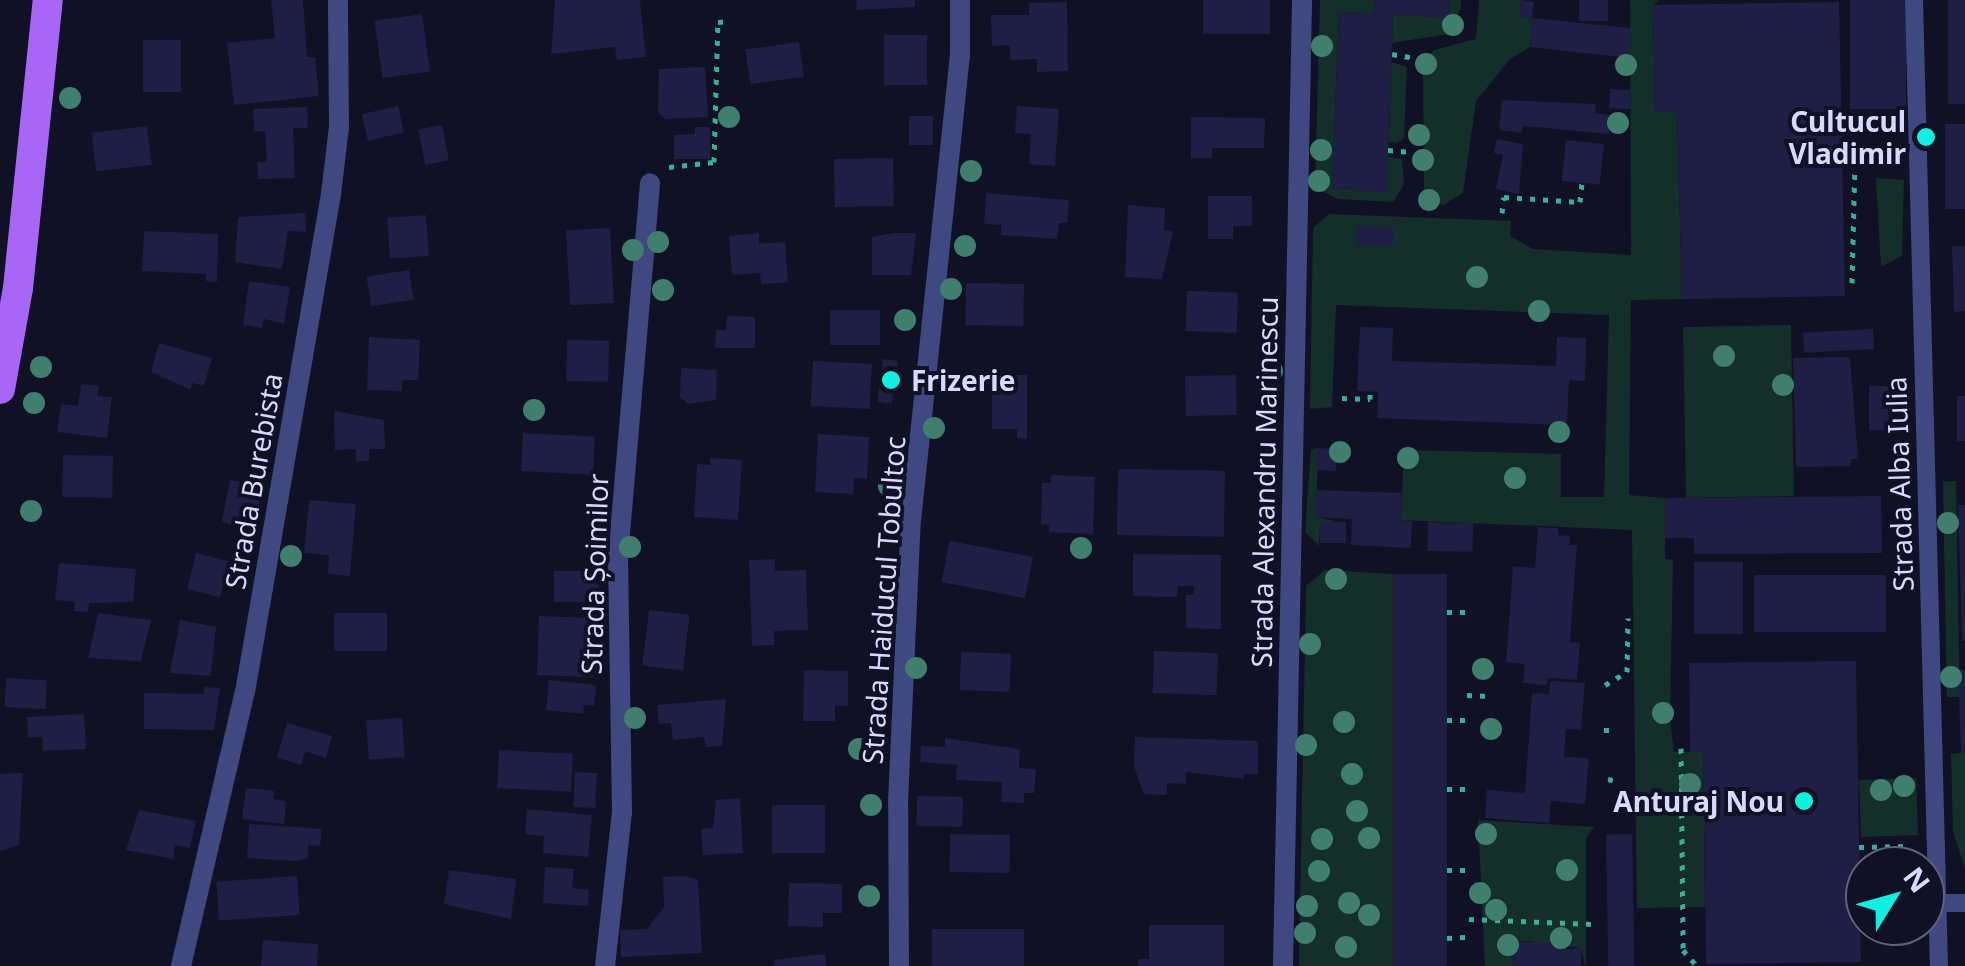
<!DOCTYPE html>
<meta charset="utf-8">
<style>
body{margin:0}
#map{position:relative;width:1965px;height:966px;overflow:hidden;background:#111125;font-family:"Noto Sans",sans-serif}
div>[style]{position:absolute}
.green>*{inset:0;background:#142f29;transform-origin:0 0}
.building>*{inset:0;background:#1f1e45;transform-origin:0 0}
.path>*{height:5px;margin-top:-2.5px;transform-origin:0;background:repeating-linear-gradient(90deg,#37b194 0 5px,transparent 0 13px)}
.lane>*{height:18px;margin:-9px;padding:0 9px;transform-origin:9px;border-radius:9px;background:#3f4881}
.street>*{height:20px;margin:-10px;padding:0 10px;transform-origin:10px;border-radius:10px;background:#3f4881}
.primary>*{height:30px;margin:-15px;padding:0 15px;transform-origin:15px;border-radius:15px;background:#a766f5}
.trees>*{width:22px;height:22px;margin:-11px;border-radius:50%;background:#407f6e}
.dots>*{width:28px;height:28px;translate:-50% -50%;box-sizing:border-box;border:5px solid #111125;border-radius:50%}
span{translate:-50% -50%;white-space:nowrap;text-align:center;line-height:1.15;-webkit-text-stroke:8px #111125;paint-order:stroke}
.poi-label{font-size:28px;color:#d7dafd;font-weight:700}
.right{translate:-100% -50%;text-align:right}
.left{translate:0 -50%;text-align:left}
.street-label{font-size:28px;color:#d7dafd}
.north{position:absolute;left:1845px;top:846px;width:100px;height:100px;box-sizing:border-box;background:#111125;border:2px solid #60617b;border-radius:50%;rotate:53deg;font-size:28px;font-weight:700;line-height:40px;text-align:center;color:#d7dafd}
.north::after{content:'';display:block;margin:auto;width:35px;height:45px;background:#10f0e0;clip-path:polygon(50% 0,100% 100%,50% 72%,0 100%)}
</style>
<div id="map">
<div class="green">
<i style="clip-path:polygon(1320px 0,1375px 0,1374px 13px,1339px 12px,1332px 189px,1386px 191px,1388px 157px,1402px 159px,1404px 184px,1393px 202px,1338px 199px,1315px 188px)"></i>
<i style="clip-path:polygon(1450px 0,1461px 0,1461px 7px,1448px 34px,1392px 43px,1393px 14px,1449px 18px)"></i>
<i style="clip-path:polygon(1479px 0,1521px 0,1520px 16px,1532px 18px,1530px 47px,1510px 59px,1476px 101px,1463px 193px,1443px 205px,1424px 201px,1423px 61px,1434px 50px,1476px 39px)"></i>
<i style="clip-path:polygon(1630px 0,1659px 0,1653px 6px,1655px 111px,1677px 111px,1682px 299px,1631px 300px,1629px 495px,1665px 498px,1665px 559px,1673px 560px,1670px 719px,1674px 752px,1703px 752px,1705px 907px,1637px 908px,1632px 530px,1401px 520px,1404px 450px,1561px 454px,1561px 497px,1604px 497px,1609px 315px,1336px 305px,1332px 407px,1310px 409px,1313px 228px,1329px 214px,1511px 221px,1510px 236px,1533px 249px,1631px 255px)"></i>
<i style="clip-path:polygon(1391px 62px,1407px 67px,1404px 138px,1397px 143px,1389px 142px)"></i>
<i style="clip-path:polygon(1876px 178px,1904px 180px,1902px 256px,1881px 267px)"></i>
<i style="left:1791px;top:325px;width:171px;height:108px;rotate:89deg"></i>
<i style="clip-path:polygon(1318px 448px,1316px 517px,1335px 521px,1320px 525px,1319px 546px,1305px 532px,1311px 450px)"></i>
<i style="left:1956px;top:481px;width:216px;height:13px;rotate:89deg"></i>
<i style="clip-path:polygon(1325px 570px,1393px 574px,1394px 966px,1299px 966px,1306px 586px)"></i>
<i style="clip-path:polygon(1965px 752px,1965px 868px,1953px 832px,1951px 754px)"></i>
<i style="left:1916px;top:778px;width:57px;height:57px;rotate:88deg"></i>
<i style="clip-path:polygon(1478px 820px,1594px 827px,1586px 838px,1586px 966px,1580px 948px,1529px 941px,1511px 942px,1512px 966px,1485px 966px)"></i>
</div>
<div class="building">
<i style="clip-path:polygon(271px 0,303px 0,307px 57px,315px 57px,319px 96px,234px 105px,227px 43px,275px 38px)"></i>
<i style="clip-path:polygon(555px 0,640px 0,646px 57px,617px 60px,615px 47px,551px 54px)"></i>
<i style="clip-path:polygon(856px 0,915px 0,915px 7px,857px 10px)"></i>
<i style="left:1203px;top:0;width:67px;height:34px"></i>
<i style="clip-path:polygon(1375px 0,1450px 0,1449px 18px,1393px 14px,1387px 192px,1332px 189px,1339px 12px,1374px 13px)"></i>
<i style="clip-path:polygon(1521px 0,1534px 2px,1532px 18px,1630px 28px,1630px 58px,1530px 47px,1532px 18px,1519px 16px)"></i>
<i style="left:1579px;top:0;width:29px;height:21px"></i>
<i style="left:1850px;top:0;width:56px;height:109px"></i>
<i style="left:1948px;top:0;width:17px;height:104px"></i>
<i style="clip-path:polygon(1067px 2px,1068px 71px,1037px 72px,1037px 59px,1010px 60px,1010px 45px,992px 46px,991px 15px,1029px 15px,1029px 3px)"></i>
<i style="clip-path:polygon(1839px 2px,1845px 296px,1682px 299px,1677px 111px,1655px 112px,1653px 5px)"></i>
<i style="left:422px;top:14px;width:58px;height:48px;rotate:82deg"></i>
<i style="left:884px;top:35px;width:43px;height:50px"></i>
<i style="left:143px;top:40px;width:38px;height:52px"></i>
<i style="left:799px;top:42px;width:35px;height:54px;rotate:82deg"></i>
<i style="clip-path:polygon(705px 67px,708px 117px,665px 119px,658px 112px,659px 69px)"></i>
<i style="left:1610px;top:89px;width:21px;height:19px;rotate:3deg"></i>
<i style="clip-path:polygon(1502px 100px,1596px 104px,1595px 113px,1610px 115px,1609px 134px,1523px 126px,1522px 133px,1499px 130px)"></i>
<i style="left:398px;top:106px;width:27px;height:37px;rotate:77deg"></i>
<i style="clip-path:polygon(1017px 106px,1059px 109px,1055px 166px,1029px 164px,1031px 134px,1015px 133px)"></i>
<i style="clip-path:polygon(307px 107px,308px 128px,293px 128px,295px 178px,258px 179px,257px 162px,267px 162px,265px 131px,254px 132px,253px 109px)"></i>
<i style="left:909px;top:116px;width:24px;height:29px"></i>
<i style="clip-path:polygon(1191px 117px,1265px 118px,1264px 148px,1212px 148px,1212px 158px,1191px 158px)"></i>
<i style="left:1965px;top:124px;width:85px;height:20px;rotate:90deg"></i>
<i style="left:442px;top:125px;width:36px;height:24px;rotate:79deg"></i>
<i style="left:147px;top:126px;width:39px;height:56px;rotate:83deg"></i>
<i style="clip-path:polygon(695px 127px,710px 127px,710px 159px,674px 159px,674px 135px,695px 134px)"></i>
<i style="clip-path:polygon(1497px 139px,1523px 144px,1519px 194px,1496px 189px,1503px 155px,1494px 153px)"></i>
<i style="left:1566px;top:140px;width:38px;height:41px;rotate:6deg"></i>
<i style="left:893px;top:158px;width:48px;height:59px;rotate:89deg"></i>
<i style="clip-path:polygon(986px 193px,1069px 200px,1067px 223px,1059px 223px,1057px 239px,1001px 235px,1001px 225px,984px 224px)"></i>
<i style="clip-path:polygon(1208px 196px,1252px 196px,1252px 226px,1233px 226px,1233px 239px,1208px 239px)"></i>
<i style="clip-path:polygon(1128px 205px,1165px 208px,1164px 230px,1173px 231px,1162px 279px,1125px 277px)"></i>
<i style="clip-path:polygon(305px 213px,306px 232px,288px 231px,282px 269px,235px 262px,238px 217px)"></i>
<i style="left:426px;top:215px;width:41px;height:39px;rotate:86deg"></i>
<i style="left:1357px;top:226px;width:37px;height:19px;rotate:2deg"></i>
<i style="left:610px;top:228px;width:75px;height:44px;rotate:87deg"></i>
<i style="clip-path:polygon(144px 231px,218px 234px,217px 282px,206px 281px,206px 274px,142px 271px)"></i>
<i style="clip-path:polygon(759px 233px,759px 244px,785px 242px,788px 282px,761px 284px,760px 273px,732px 275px,729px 236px)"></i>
<i style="clip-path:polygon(894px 233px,916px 233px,911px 275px,872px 275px,872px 237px)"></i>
<i style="clip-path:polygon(1952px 246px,1965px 246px,1965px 311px,1954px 312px)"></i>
<i style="left:409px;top:270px;width:30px;height:43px;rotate:81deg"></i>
<i style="clip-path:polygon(249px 281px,290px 287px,284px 324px,264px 319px,262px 328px,243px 325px)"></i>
<i style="left:966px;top:283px;width:58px;height:42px;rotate:1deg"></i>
<i style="left:1187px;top:291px;width:51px;height:40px;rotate:2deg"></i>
<i style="left:830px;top:310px;width:50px;height:35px"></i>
<i style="clip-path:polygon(727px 316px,755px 317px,755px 348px,715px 348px,716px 330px,726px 330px)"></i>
<i style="clip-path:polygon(1360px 327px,1393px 328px,1392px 361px,1556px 366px,1557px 337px,1586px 338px,1585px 381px,1569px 380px,1567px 425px,1377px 418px,1378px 392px,1357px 391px)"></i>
<i style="left:1873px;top:329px;width:20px;height:70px;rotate:87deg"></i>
<i style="clip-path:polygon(369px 337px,420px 340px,418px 380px,402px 380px,402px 391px,367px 390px)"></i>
<i style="left:567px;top:340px;width:42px;height:41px;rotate:1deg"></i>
<i style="clip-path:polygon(159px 343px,212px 358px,204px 386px,192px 383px,191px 390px,151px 372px)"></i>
<i style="clip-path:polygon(1850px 357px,1858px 459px,1851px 459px,1851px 466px,1796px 467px,1793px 358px)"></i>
<i style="left:883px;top:359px;width:15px;height:43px;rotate:8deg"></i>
<i style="left:813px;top:361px;width:59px;height:45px;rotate:3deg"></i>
<i style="clip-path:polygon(681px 368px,717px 370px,716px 400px,688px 404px,680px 397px)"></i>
<i style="clip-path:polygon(992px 375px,1027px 375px,1027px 439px,1017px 438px,1017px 429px,992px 429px)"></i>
<i style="left:1236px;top:375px;width:40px;height:51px;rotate:89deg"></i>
<i style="clip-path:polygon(81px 384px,99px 386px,97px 396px,112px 397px,107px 438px,57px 432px,61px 404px,78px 406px)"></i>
<i style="left:1869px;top:386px;width:26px;height:44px"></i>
<i style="left:1957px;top:396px;width:8px;height:45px"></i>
<i style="clip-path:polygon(334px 411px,384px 420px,385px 449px,369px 449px,369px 461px,356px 461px,356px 449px,335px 450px)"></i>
<i style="left:523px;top:433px;width:72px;height:38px;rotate:3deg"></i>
<i style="clip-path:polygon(818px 434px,869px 437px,867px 479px,854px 478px,853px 494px,815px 492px)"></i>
<i style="left:1318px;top:448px;width:19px;height:22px;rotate:3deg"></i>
<i style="left:63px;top:455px;width:50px;height:42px;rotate:1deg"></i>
<i style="clip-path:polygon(710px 458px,742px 460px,738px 520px,694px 517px,697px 464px,710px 465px)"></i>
<i style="left:1118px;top:469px;width:107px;height:66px;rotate:1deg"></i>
<i style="clip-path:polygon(1051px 475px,1095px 477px,1093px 534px,1049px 532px,1049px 525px,1041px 524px,1042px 483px,1051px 483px)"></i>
<i style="left:230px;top:480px;width:33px;height:43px;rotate:11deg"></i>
<i style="clip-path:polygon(1316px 490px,1402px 493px,1401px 520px,1412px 521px,1411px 548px,1351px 545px,1352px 519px,1315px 517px)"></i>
<i style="clip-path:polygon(1881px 496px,1882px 553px,1694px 554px,1694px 538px,1665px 538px,1665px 498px)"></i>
<i style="clip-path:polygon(309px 500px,356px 504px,350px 576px,328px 574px,329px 555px,304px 553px)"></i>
<i style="clip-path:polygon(1958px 505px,1965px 505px,1965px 641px,1962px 641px)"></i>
<i style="left:1346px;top:522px;width:21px;height:26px;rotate:90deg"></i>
<i style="left:1428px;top:522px;width:45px;height:29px;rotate:1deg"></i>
<i style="clip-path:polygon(1538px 527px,1558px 528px,1558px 535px,1570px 536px,1569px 545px,1577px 545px,1570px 642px,1580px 643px,1577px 680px,1548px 678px,1547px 685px,1523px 683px,1525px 664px,1506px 662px,1513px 566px,1535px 568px)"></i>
<i style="left:196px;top:553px;width:34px;height:37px;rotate:14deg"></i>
<i style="clip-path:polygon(1133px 554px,1221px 555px,1221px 629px,1186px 628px,1186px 595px,1194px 595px,1194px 586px,1178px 586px,1177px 597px,1133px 596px)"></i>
<i style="left:1033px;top:557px;width:42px;height:85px;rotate:101deg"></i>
<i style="clip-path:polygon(775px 559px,775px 571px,806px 570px,808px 630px,774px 631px,774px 645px,752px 646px,749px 560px)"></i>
<i style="left:1694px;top:562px;width:49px;height:72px"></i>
<i style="clip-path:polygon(59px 563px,136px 569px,133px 602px,89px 603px,88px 612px,74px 611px,75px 602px,55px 600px)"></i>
<i style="left:554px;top:571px;width:45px;height:31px"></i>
<i style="left:1393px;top:574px;width:54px;height:392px"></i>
<i style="left:1754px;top:575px;width:132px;height:57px"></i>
<i style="left:649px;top:610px;width:41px;height:56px;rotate:7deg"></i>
<i style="clip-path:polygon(98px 613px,151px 620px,141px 661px,88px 658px)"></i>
<i style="left:334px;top:613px;width:53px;height:38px"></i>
<i style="left:539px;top:616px;width:56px;height:59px;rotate:2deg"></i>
<i style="clip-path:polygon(180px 620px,216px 627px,211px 676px,170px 673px)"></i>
<i style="left:1154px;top:651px;width:64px;height:42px;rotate:2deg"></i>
<i style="left:961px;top:652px;width:50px;height:38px;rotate:2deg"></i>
<i style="clip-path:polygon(1856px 661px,1861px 962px,1706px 964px,1703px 752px,1690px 752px,1689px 663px)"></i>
<i style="clip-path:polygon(804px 670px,848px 671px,848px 706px,835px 706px,835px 721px,803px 721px)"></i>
<i style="clip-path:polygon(1958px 670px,1965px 670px,1965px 752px,1961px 752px)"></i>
<i style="left:6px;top:678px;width:41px;height:29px;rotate:3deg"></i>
<i style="clip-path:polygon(549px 680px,596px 685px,594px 706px,584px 705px,583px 714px,546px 710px)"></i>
<i style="clip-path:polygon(1550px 681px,1585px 683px,1581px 730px,1566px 729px,1564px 757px,1589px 758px,1585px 804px,1551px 801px,1549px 823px,1485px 818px,1487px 790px,1525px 793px,1532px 693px,1549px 694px)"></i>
<i style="clip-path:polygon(204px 687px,220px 688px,214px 730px,144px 729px,144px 693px,204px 694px)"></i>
<i style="clip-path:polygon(726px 699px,722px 746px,706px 747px,704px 737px,673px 740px,671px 723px,659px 724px,657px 705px)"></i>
<i style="clip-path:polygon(84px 714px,86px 749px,43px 751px,42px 737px,28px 738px,27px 717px)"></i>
<i style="left:402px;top:718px;width:39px;height:36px;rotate:86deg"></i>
<i style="clip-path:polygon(287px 723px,332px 736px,326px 758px,305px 751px,301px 765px,277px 757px)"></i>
<i style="clip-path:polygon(1135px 737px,1258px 741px,1258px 774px,1244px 774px,1244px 779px,1186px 772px,1186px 784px,1167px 783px,1167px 795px,1144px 794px,1134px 767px)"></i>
<i style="clip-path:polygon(945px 738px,1020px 749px,1019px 768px,1036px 769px,1034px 793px,1024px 793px,1024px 803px,1001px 802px,1002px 782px,956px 780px,957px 765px,920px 762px,921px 746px,945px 747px)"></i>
<i style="left:499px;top:750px;width:74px;height:38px;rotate:3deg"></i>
<i style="left:575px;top:772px;width:22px;height:35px;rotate:3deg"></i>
<i style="clip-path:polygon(23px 773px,19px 845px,0 851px,0 774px)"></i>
<i style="clip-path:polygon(246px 788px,274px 791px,273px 799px,286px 801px,284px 824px,242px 819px)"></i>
<i style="left:917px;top:796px;width:46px;height:30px;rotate:1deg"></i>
<i style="clip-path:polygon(740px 798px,743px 853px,703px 855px,701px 829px,713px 828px,716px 800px)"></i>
<i style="left:772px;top:805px;width:53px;height:48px"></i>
<i style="clip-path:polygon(527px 809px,592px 815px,588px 857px,543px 853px,544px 836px,525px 834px)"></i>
<i style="clip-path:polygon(139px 810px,196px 821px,190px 848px,175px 845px,173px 859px,126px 850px)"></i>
<i style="clip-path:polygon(249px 824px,322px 829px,320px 846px,308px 845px,308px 858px,297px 861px,247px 858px)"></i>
<i style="left:950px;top:834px;width:60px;height:38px;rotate:1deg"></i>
<i style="left:1632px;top:834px;width:132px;height:26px;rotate:89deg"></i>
<i style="clip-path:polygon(545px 867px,574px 869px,572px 888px,589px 890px,588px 906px,543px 903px)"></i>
<i style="clip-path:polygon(449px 870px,516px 879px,511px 919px,444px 904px)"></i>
<i style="left:297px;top:876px;width:39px;height:81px;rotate:86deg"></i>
<i style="clip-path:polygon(684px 876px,698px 880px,702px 953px,621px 957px,620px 930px,647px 929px,664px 907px,663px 877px)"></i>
<i style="clip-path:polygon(789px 883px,842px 884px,842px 913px,823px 913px,823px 927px,788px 926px)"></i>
<i style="clip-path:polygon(1149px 925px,1224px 925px,1224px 966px,1138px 966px,1138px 959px,1149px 959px)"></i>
<i style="left:1024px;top:929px;width:37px;height:92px;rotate:90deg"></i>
<i style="clip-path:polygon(263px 940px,318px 944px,317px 966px,261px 966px)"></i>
<i style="clip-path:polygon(1511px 942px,1565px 942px,1566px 949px,1581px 948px,1581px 966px,1512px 966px)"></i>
<i style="clip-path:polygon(825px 954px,826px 966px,775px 966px,774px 960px)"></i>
</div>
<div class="path">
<i style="left:1392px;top:54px;width:22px;rotate:10deg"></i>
<i style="left:1388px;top:150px;width:21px;rotate:5deg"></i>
<i style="left:669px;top:167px;width:45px;rotate:-6.3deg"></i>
<i style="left:714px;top:162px;width:140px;rotate:-88.4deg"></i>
<i style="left:718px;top:22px;width:13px;rotate:-4deg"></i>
<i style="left:1502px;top:213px;width:16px;rotate:-83deg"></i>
<i style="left:1504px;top:197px;width:76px;rotate:3.8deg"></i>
<i style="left:1580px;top:202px;width:20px;rotate:-84deg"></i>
<i style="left:1852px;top:283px;width:123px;rotate:-88.6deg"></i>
<i style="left:1342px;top:398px;width:28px;rotate:2deg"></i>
<i style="left:1370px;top:399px;width:7px;rotate:-90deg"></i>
<i style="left:1447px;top:612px;width:19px"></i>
<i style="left:1605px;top:685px;width:26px;rotate:-31deg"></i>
<i style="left:1627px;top:672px;width:54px;rotate:-88.9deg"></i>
<i style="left:1467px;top:695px;width:21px;rotate:3deg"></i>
<i style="left:1447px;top:720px;width:20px"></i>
<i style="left:1604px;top:730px;width:11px"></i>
<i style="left:1681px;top:748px;width:202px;rotate:89.4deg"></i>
<i style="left:1683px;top:950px;width:21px;rotate:49deg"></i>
<i style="left:1608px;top:779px;width:9px;rotate:13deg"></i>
<i style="left:1447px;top:789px;width:21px"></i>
<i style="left:1859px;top:847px;width:52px;rotate:-1.1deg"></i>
<i style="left:1447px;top:870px;width:21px"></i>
<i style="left:1469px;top:919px;width:125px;rotate:2.3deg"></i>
<i style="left:1447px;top:938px;width:22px;rotate:-3deg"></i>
</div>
<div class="lane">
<i style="left:1914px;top:0;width:966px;rotate:88.52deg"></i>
<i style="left:1938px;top:903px;width:27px"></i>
</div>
<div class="street">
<i style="left:181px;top:966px;width:281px;rotate:-76.9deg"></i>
<i style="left:245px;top:692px;width:505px;rotate:-80.2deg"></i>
<i style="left:331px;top:194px;width:67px;rotate:-83.2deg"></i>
<i style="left:339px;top:127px;width:127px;rotate:-90.5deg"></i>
<i style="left:605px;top:966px;width:155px;rotate:-83.7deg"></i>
<i style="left:622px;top:812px;width:255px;rotate:-90.9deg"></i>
<i style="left:618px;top:557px;width:375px;rotate:-85.1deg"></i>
<i style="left:899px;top:966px;width:164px;rotate:-90.3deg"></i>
<i style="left:898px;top:802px;width:281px;rotate:-87.4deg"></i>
<i style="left:911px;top:521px;width:467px;rotate:-84deg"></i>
<i style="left:960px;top:57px;width:57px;rotate:-90deg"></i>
<i style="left:1283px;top:966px;width:966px;rotate:-88.87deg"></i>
</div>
<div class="primary">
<i style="left:0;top:389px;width:103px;rotate:-79.9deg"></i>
<i style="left:18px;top:288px;width:290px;rotate:-84.1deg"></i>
</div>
<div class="trees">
<i style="left:1453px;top:25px"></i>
<i style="left:1322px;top:46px"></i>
<i style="left:1426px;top:64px"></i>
<i style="left:1626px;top:65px"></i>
<i style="left:70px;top:98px"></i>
<i style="left:729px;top:117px"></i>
<i style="left:1618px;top:123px"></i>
<i style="left:1419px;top:135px"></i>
<i style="left:1321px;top:150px"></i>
<i style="left:1423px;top:160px"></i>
<i style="left:971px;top:171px"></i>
<i style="left:1319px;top:181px"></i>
<i style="left:1429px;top:200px"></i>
<i style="left:658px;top:242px"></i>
<i style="left:965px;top:246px"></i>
<i style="left:633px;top:250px"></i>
<i style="left:1477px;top:277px"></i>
<i style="left:951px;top:289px"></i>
<i style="left:663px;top:290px"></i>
<i style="left:1539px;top:311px"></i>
<i style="left:905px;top:320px"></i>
<i style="left:1724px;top:356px"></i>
<i style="left:41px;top:367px"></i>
<i style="left:1272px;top:371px"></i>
<i style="left:1783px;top:385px"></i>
<i style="left:34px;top:403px"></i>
<i style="left:534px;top:410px"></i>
<i style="left:934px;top:428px"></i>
<i style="left:1559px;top:432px"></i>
<i style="left:1340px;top:452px"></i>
<i style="left:1408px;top:458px"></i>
<i style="left:1515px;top:478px"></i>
<i style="left:889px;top:486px"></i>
<i style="left:31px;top:511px"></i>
<i style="left:1948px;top:523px"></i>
<i style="left:630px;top:547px"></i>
<i style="left:1081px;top:548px"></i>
<i style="left:291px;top:556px"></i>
<i style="left:1336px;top:579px"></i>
<i style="left:1310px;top:644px"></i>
<i style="left:916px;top:668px"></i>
<i style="left:1483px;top:669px"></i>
<i style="left:1951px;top:677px"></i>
<i style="left:1663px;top:713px"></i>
<i style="left:635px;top:718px"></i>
<i style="left:1344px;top:722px"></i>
<i style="left:1491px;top:729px"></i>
<i style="left:1306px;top:745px"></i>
<i style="left:859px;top:749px"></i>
<i style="left:1352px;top:774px"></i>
<i style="left:1690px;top:784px"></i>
<i style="left:1904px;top:786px"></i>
<i style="left:1881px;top:790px"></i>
<i style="left:871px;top:805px"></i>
<i style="left:1357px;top:811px"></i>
<i style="left:1486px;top:834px"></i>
<i style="left:1369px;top:838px"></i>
<i style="left:1322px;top:839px"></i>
<i style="left:1567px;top:870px"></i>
<i style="left:1319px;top:871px"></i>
<i style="left:1480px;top:893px"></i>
<i style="left:869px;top:896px"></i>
<i style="left:1349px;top:903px"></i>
<i style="left:1307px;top:906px"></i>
<i style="left:1496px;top:910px"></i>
<i style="left:1369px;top:915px"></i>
<i style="left:1305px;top:933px"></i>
<i style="left:1561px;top:938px"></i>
<i style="left:1508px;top:945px"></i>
<i style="left:1346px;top:947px"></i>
</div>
<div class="dots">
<i style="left:1926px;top:137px;background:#10f0e0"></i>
<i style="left:891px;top:380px;background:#10f0e0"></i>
<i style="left:1804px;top:801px;background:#10f0e0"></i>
</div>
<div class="poi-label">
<span class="right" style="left:1906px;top:137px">Cultucul<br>Vladimir</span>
<span class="left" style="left:911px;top:380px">Frizerie</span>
<span class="right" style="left:1784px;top:801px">Anturaj Nou</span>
</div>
<div class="street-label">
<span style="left:253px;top:481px;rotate:-80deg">Strada Burebista</span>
<span style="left:1264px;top:482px;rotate:-89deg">Strada Alexandru Marinescu</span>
<span style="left:1899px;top:484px;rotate:-92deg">Strada Alba Iulia</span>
<span style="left:594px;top:574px;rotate:-88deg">Strada Șoimilor</span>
<span style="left:883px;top:600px;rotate:-86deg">Strada Haiducul Tobultoc</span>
</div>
<div class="north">N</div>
</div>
